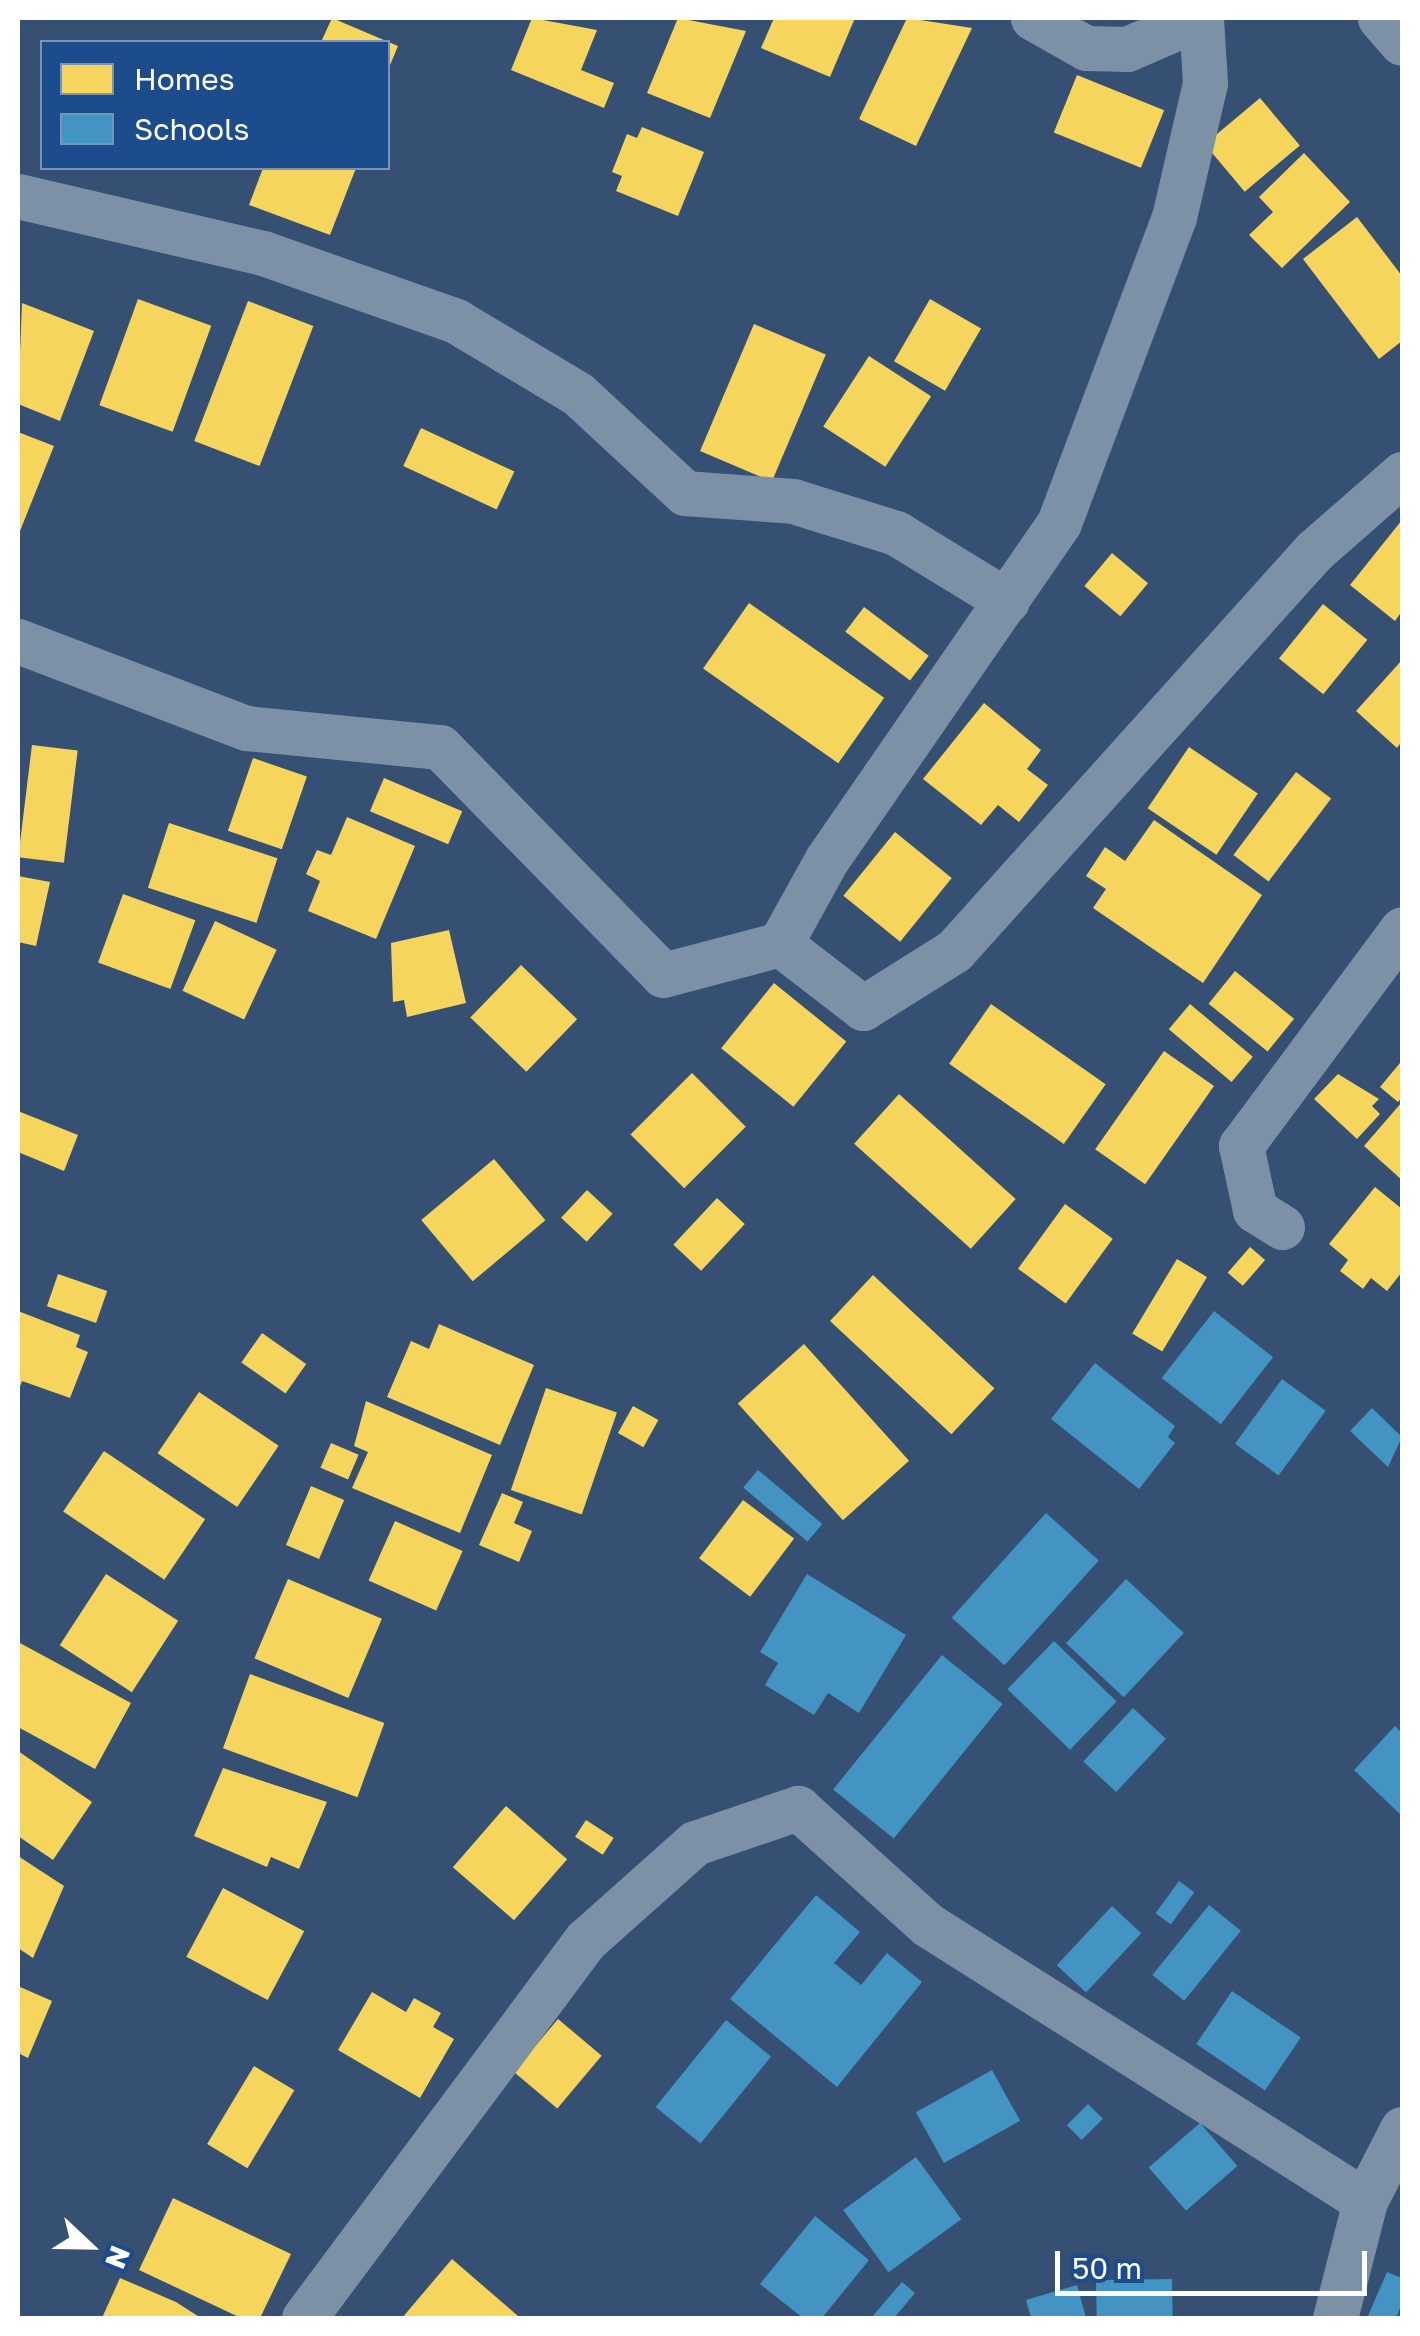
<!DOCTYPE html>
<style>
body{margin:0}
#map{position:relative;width:1420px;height:2336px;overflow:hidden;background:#355072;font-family:"Golos Text",sans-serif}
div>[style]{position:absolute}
.homes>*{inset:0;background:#f6d55c;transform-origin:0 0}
.schools>*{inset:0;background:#4393c3;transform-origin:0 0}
.minor>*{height:45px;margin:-22.5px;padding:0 22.5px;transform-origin:22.5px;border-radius:22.5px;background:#7c90a6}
span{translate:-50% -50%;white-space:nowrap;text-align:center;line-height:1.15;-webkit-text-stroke:10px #1c4c8b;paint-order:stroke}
.frame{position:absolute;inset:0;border:20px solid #fff;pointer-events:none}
.legend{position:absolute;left:40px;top:40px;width:350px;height:130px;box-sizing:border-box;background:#1c4c8b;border:2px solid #7794b9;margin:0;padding:12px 18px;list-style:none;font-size:30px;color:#fff}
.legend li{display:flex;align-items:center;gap:20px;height:50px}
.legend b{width:50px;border:2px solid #7794b9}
.north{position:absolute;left:40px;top:2196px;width:100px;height:100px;-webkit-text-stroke:8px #1c4c8b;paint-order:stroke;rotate:112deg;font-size:28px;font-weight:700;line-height:40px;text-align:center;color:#fff}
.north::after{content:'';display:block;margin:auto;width:35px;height:45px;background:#fff;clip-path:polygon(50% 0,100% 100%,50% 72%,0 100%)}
.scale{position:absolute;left:1055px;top:2251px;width:312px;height:45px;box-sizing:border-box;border:5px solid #fff;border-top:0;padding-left:12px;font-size:30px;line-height:35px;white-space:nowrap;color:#fff;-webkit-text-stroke:8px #1c4c8b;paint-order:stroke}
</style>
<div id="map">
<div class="homes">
<i style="clip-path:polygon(332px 18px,398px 46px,388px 70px,388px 42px,321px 42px)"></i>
<i style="clip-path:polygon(532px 18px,597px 30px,581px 70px,614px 83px,604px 108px,511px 70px)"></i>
<i style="clip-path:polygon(678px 18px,746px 31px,710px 118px,647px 93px)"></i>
<i style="clip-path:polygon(774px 18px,855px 18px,830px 77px,761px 48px)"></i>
<i style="clip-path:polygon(907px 18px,972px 28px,916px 146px,859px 119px)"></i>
<i style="left:1077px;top:75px;width:94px;height:62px;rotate:22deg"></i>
<i style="left:1260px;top:98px;width:62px;height:72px;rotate:50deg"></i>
<i style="clip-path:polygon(642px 127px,704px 152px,678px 216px,616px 191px,622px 176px,612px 172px,627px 134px,637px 138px)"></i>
<i style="clip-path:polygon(1304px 153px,1350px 202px,1282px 268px,1249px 235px,1273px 212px,1259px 197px)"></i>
<i style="clip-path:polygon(263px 168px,356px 168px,330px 235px,249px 205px)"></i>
<i style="clip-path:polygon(1357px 217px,1402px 276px,1402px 341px,1379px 359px,1303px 259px)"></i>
<i style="left:138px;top:299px;width:78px;height:113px;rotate:20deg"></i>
<i style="left:930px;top:299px;width:59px;height:72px;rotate:30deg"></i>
<i style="left:248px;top:301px;width:70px;height:150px;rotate:21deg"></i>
<i style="clip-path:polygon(22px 303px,94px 331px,60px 421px,18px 404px)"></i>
<i style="left:754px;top:324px;width:78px;height:138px;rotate:23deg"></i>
<i style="left:869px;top:356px;width:74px;height:84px;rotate:33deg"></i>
<i style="left:421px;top:428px;width:103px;height:42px;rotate:25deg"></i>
<i style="clip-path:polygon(18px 432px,54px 446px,18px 536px)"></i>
<i style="clip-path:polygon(1402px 520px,1402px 611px,1395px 621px,1350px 585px)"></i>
<i style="left:1112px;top:553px;width:47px;height:43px;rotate:40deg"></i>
<i style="left:749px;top:603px;width:165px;height:80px;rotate:35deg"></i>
<i style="left:1323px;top:604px;width:57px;height:70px;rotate:39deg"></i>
<i style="left:864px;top:607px;width:81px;height:31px;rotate:37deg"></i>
<i style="clip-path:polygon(1402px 660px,1402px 741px,1397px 748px,1356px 711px)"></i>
<i style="clip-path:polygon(984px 703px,1041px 750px,1027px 769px,1048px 785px,1019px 822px,998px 805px,981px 825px,923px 779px)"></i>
<i style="left:32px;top:745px;width:46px;height:113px;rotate:7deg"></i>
<i style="left:1189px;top:747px;width:83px;height:74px;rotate:34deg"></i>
<i style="left:253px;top:758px;width:57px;height:77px;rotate:19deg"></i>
<i style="left:1296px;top:772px;width:44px;height:104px;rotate:37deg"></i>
<i style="left:384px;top:778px;width:85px;height:36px;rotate:23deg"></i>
<i style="clip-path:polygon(347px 817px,415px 846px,376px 939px,308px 911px,320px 881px,306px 874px,317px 850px,331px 855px)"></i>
<i style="clip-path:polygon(1154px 820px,1262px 895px,1203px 983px,1093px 908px,1106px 889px,1086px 876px,1105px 847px,1125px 861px)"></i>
<i style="left:169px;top:823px;width:114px;height:68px;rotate:18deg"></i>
<i style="left:895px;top:832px;width:73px;height:82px;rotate:39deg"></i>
<i style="clip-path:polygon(18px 876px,50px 882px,36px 946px,18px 942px)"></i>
<i style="left:123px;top:894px;width:77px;height:73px;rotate:20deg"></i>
<i style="left:215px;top:921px;width:68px;height:77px;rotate:25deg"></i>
<i style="clip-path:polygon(449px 930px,466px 1003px,407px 1017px,404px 1000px,393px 1002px,391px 943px)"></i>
<i style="left:521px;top:965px;width:78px;height:73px;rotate:44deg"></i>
<i style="left:1235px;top:971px;width:76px;height:42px;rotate:39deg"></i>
<i style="left:774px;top:983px;width:93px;height:84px;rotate:39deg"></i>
<i style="left:991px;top:1004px;width:140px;height:73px;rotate:35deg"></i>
<i style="left:1190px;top:1004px;width:82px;height:33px;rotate:40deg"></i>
<i style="left:1164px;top:1051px;width:61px;height:120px;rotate:35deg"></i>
<i style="clip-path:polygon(1400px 1063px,1402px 1097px,1398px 1102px,1380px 1087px)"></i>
<i style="left:692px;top:1073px;width:76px;height:87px;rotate:45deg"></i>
<i style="clip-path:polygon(1338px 1074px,1379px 1099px,1372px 1106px,1380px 1114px,1357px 1139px,1314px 1099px)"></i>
<i style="left:899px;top:1094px;width:157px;height:67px;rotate:42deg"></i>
<i style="clip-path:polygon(1402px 1102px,1402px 1180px,1364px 1146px)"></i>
<i style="clip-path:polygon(18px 1111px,78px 1135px,64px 1171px,18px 1152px)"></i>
<i style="left:494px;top:1159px;width:80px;height:95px;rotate:50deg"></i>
<i style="clip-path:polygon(1375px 1187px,1402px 1209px,1402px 1272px,1387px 1291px,1371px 1278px,1363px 1289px,1340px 1271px,1348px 1260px,1329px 1244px)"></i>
<i style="left:587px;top:1190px;width:35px;height:38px;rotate:43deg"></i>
<i style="left:717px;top:1198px;width:38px;height:64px;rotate:43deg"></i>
<i style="left:1065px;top:1204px;width:59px;height:80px;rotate:36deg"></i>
<i style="left:1250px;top:1247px;width:20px;height:34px;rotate:41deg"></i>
<i style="left:1177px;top:1259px;width:35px;height:87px;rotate:31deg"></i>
<i style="left:58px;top:1274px;width:52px;height:34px;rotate:19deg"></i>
<i style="left:873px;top:1275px;width:166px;height:63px;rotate:43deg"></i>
<i style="clip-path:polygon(18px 1311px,80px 1335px,76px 1347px,88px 1352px,70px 1398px,22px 1381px,18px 1392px)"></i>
<i style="clip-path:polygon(439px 1324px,534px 1365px,500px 1445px,387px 1397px,411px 1341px,429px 1349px)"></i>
<i style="left:262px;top:1333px;width:54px;height:36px;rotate:35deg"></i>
<i style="left:804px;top:1344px;width:157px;height:89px;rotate:48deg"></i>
<i style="left:546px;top:1388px;width:75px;height:108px;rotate:19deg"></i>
<i style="left:199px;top:1392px;width:96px;height:74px;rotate:34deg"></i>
<i style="clip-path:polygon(366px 1401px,492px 1455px,460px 1533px,352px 1488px,368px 1452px,354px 1446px)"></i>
<i style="left:633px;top:1406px;width:29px;height:31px;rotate:29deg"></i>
<i style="left:331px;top:1443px;width:30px;height:27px;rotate:23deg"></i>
<i style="left:104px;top:1451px;width:122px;height:73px;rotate:34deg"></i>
<i style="left:311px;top:1486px;width:36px;height:64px;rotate:23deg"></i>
<i style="clip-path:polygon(502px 1493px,523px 1502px,514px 1523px,532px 1531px,519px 1562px,479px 1545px)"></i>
<i style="left:743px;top:1500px;width:64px;height:73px;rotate:37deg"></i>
<i style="left:395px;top:1521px;width:74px;height:65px;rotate:24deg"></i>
<i style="left:106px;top:1574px;width:86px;height:85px;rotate:33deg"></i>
<i style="left:288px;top:1579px;width:102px;height:86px;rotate:23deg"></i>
<i style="clip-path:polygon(18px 1642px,131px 1703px,95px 1769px,18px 1727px)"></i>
<i style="left:250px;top:1674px;width:143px;height:79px;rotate:20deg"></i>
<i style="clip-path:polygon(18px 1751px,92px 1802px,53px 1860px,18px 1836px)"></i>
<i style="clip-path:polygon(223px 1768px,327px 1802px,299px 1869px,271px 1857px,267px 1867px,194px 1836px)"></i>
<i style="left:506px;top:1806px;width:81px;height:81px;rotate:41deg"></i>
<i style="left:586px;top:1820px;width:33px;height:20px;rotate:33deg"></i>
<i style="clip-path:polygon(18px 1856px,64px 1886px,33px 1958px,18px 1948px)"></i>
<i style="left:223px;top:1888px;width:92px;height:78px;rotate:28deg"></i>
<i style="clip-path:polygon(18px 1986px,52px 2001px,28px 2058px,18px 2053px)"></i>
<i style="clip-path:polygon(372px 1992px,406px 2012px,414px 1998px,441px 2013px,433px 2027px,454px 2039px,420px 2098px,338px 2050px)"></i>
<i style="left:558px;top:2019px;width:57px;height:69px;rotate:40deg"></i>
<i style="left:254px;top:2066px;width:47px;height:91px;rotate:31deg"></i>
<i style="clip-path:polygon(173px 2198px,291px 2254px,260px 2318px,241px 2318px,139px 2270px)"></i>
<i style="clip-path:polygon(452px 2259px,518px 2316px,516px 2318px,402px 2318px)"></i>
<i style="clip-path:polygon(120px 2278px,176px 2302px,201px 2318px,102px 2318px)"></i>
</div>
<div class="schools">
<i style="left:1214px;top:1311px;width:75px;height:85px;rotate:38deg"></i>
<i style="clip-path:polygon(1095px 1363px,1175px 1426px,1168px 1437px,1175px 1443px,1139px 1489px,1051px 1419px)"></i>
<i style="left:1282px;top:1379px;width:54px;height:80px;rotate:36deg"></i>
<i style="clip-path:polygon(1372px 1408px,1402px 1437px,1388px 1467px,1350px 1431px)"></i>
<i style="left:758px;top:1470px;width:84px;height:23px;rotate:40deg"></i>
<i style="left:1046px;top:1513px;width:71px;height:141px;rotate:42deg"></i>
<i style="clip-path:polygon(807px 1574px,906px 1635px,859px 1713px,828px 1693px,814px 1715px,765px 1685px,778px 1663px,760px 1652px)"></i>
<i style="left:1126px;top:1579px;width:79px;height:88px;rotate:43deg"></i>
<i style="left:1054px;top:1641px;width:87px;height:67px;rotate:44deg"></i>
<i style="left:942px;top:1655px;width:78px;height:173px;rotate:39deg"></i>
<i style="left:1133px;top:1708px;width:45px;height:73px;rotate:43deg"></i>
<i style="clip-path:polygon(1395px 1726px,1402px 1733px,1402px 1816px,1354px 1770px)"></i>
<i style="left:1179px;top:1881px;width:19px;height:40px;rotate:36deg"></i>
<i style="clip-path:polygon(816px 1895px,860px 1932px,834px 1963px,861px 1985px,887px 1953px,922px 1982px,837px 2087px,730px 1999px)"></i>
<i style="left:1209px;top:1905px;width:41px;height:90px;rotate:39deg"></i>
<i style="left:1112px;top:1906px;width:40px;height:81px;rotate:43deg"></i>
<i style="left:1232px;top:1991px;width:83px;height:64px;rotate:34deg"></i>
<i style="left:726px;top:2020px;width:58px;height:112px;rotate:39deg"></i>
<i style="left:992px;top:2070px;width:58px;height:87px;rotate:61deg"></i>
<i style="left:1088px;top:2104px;width:21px;height:30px;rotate:45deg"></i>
<i style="left:1200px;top:2123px;width:57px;height:68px;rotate:49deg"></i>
<i style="left:916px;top:2157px;width:77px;height:90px;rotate:54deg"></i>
<i style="clip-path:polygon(815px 2216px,869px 2260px,822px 2318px,803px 2318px,760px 2284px)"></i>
<i style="clip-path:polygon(1387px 2272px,1402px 2278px,1402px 2303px,1396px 2318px,1367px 2318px)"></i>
<i style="left:1172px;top:2279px;width:39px;height:76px;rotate:89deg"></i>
<i style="clip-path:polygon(902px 2282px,915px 2293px,894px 2318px,871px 2318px)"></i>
<i style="clip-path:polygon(1077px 2285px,1086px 2318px,1031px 2318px,1026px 2300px)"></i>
</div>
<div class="minor">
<i style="left:1033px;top:18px;width:61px;rotate:29.5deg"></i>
<i style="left:1086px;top:48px;width:41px;rotate:1.4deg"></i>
<i style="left:1127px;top:49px;width:78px;rotate:-23.3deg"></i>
<i style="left:1201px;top:18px;width:65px;rotate:86.5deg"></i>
<i style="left:1205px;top:83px;width:138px;rotate:103deg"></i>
<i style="left:1174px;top:217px;width:327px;rotate:110.6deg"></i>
<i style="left:1059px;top:523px;width:408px;rotate:124.6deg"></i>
<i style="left:827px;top:859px;width:97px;rotate:118.9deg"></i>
<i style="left:780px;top:944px;width:105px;rotate:37.6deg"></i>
<i style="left:863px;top:1008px;width:107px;rotate:-32.1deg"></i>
<i style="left:954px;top:951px;width:538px;rotate:-48.01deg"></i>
<i style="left:1314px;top:551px;width:117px;rotate:-41.2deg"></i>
<i style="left:1380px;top:18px;width:33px;rotate:49deg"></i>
<i style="left:18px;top:196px;width:252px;rotate:13.1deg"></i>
<i style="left:263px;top:253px;width:205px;rotate:19.4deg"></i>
<i style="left:456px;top:321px;width:142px;rotate:30.9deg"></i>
<i style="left:578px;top:394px;width:146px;rotate:42.8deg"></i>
<i style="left:685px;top:493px;width:108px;rotate:4.2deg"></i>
<i style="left:793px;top:501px;width:108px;rotate:17.3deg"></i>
<i style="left:896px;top:533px;width:130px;rotate:31.5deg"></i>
<i style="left:18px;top:641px;width:244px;rotate:20.9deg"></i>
<i style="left:246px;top:728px;width:195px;rotate:5.6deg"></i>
<i style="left:440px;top:747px;width:319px;rotate:45.6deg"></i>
<i style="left:663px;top:975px;width:121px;rotate:-14.8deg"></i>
<i style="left:1282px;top:1227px;width:32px;rotate:-148deg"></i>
<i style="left:1255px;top:1210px;width:66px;rotate:-102.3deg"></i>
<i style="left:1241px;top:1146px;width:270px;rotate:-53.4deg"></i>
<i style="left:304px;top:2318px;width:472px;rotate:-53.3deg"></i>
<i style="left:586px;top:1940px;width:146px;rotate:-41.7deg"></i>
<i style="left:695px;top:1843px;width:109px;rotate:-18.8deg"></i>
<i style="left:798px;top:1808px;width:175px;rotate:42deg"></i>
<i style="left:928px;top:1925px;width:517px;rotate:32.28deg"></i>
<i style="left:1335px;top:2318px;width:121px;rotate:-75.6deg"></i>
<i style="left:1365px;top:2201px;width:81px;rotate:-62.8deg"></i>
</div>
<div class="frame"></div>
<ul class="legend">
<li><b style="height:28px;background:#f6d55c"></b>Homes</li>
<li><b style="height:28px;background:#4393c3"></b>Schools</li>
</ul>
<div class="north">N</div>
<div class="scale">50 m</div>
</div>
